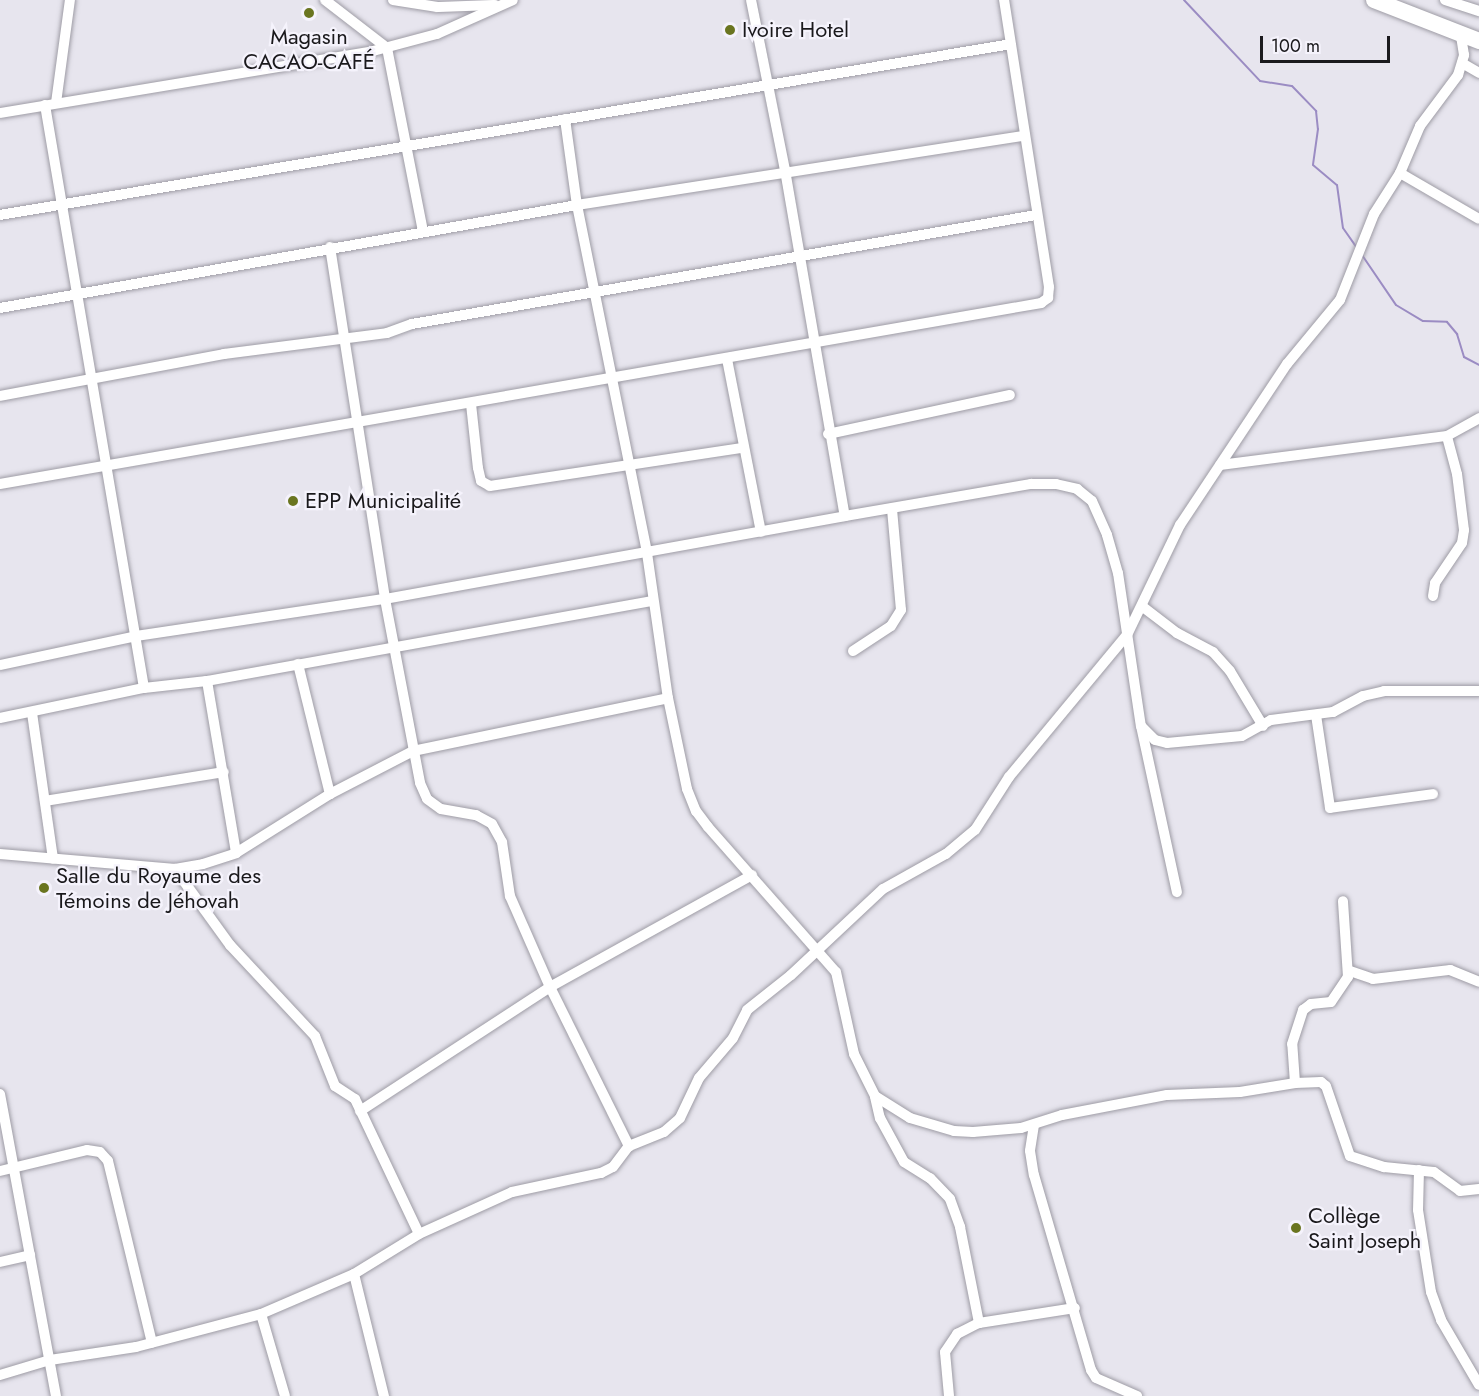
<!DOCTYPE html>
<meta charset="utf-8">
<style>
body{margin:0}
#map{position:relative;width:1479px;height:1396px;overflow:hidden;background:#e7e5ee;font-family:Jost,sans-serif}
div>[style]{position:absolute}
.stream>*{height:2px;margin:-1px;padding:0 1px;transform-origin:1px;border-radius:1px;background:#9b8cc3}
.roads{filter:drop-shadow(0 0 2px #9e9ca5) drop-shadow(0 0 2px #9e9ca5)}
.minor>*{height:10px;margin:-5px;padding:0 5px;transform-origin:5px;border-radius:5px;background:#fff}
.primary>*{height:16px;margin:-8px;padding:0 8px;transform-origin:8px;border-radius:8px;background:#fff}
.dots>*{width:16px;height:16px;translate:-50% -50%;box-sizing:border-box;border:3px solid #f5f3fc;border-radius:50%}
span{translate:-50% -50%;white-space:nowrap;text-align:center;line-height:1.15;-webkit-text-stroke:4.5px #f5f3fc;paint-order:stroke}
.poi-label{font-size:22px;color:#1a191c}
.left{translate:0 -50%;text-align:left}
.scale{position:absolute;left:1260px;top:36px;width:130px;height:27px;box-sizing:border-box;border:3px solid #1a191c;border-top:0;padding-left:8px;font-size:18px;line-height:21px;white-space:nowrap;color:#1a191c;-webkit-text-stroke:4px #f5f3fc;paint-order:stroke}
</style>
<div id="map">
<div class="stream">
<i style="left:1184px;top:0;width:111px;rotate:46.8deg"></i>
<i style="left:1260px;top:81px;width:32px;rotate:9deg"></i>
<i style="left:1292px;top:86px;width:35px;rotate:46deg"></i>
<i style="left:1316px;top:111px;width:18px;rotate:84deg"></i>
<i style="left:1318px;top:129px;width:36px;rotate:98deg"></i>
<i style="left:1313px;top:165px;width:31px;rotate:40deg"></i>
<i style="left:1337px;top:185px;width:43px;rotate:82.1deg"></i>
<i style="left:1343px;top:228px;width:24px;rotate:55deg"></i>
<i style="left:1362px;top:255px;width:60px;rotate:55.8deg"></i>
<i style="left:1396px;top:305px;width:31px;rotate:31deg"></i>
<i style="left:1423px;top:321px;width:24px;rotate:2deg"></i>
<i style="left:1447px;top:322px;width:16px;rotate:50deg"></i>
<i style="left:1457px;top:334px;width:24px;rotate:73deg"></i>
<i style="left:1464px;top:357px;width:17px;rotate:28deg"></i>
</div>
<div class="roads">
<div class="minor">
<i style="left:325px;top:0;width:78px;rotate:37.7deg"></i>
<i style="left:387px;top:48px;width:187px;rotate:78.9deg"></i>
<i style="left:393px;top:0;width:45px;rotate:9deg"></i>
<i style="left:437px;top:7px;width:58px;rotate:-2deg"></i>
<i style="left:751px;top:0;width:173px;rotate:78.7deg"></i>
<i style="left:785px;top:170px;width:351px;rotate:80.2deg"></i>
<i style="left:1445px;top:0;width:36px;rotate:18deg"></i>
<i style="left:1462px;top:63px;width:20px;rotate:30deg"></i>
<i style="left:56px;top:103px;width:104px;rotate:-82.3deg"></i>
<i style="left:45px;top:105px;width:591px;rotate:80.36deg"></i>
<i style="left:0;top:113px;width:378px;rotate:-9.4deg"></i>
<i style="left:373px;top:51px;width:66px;rotate:-14.9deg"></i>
<i style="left:437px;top:34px;width:83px;rotate:-24.1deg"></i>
<i style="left:565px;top:119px;width:87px;rotate:82.1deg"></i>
<i style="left:577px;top:205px;width:355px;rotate:78.6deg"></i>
<i style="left:647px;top:553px;width:147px;rotate:81.8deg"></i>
<i style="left:668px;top:698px;width:93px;rotate:78.2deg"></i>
<i style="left:687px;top:789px;width:24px;rotate:68deg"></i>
<i style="left:696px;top:811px;width:20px;rotate:53deg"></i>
<i style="left:708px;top:827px;width:193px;rotate:48.6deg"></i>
<i style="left:836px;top:972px;width:84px;rotate:77.6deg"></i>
<i style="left:854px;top:1054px;width:47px;rotate:63.4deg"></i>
<i style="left:875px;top:1096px;width:41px;rotate:32.2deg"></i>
<i style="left:910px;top:1118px;width:46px;rotate:16.5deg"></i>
<i style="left:954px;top:1131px;width:19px;rotate:3deg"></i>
<i style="left:973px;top:1132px;width:48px;rotate:-4.8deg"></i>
<i style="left:1021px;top:1128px;width:43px;rotate:-17.6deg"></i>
<i style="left:1062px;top:1115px;width:107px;rotate:-10.8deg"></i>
<i style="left:1167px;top:1095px;width:73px;rotate:-2.4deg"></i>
<i style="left:1240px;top:1092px;width:56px;rotate:-9.3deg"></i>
<i style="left:1295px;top:1083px;width:39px;rotate:-94deg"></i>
<i style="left:1292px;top:1044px;width:36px;rotate:-72deg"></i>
<i style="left:1303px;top:1010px;width:10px;rotate:-37deg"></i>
<i style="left:1311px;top:1004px;width:20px;rotate:-6deg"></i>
<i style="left:1331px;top:1002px;width:30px;rotate:-56deg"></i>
<i style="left:1348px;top:977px;width:76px;rotate:-93.8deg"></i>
<i style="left:1400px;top:173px;width:91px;rotate:30.2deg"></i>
<i style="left:0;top:215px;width:1025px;rotate:-9.6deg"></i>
<i style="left:330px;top:247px;width:356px;rotate:81.1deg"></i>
<i style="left:385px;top:599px;width:187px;rotate:79.2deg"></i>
<i style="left:420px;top:783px;width:17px;rotate:66deg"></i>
<i style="left:427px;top:799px;width:17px;rotate:36deg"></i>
<i style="left:441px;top:809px;width:36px;rotate:10deg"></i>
<i style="left:476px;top:815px;width:18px;rotate:29deg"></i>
<i style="left:492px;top:824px;width:21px;rotate:61deg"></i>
<i style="left:502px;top:842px;width:55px;rotate:81.6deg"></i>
<i style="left:510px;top:896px;width:99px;rotate:66.3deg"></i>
<i style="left:550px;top:987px;width:178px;rotate:63.6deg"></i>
<i style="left:0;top:308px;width:586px;rotate:-10.12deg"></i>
<i style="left:577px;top:205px;width:453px;rotate:-8.8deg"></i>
<i style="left:727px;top:359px;width:176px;rotate:78.9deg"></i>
<i style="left:0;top:396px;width:228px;rotate:-10.6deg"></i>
<i style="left:224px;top:354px;width:164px;rotate:-7.3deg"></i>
<i style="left:387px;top:333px;width:27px;rotate:-20deg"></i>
<i style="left:412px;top:324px;width:633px;rotate:-9.91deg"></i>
<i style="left:471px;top:404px;width:64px;rotate:83.8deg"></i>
<i style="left:478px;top:468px;width:13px;rotate:77deg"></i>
<i style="left:481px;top:481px;width:10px;rotate:29deg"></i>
<i style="left:490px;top:486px;width:255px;rotate:-8.6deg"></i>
<i style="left:828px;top:434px;width:186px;rotate:-12.1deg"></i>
<i style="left:1220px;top:465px;width:229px;rotate:-7.3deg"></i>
<i style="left:1447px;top:436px;width:37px;rotate:-29deg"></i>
<i style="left:0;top:484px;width:1057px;rotate:-9.86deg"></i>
<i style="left:1041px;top:303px;width:9px;rotate:-36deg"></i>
<i style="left:1048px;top:298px;width:11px;rotate:-85deg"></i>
<i style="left:1049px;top:287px;width:291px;rotate:-98.9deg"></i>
<i style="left:1433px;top:596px;width:13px;rotate:-81deg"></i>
<i style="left:1435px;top:583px;width:48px;rotate:-56deg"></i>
<i style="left:1462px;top:543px;width:13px;rotate:-81deg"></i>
<i style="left:1464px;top:530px;width:56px;rotate:-97.1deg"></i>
<i style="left:1457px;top:474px;width:39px;rotate:-105deg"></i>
<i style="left:1143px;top:607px;width:43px;rotate:37.4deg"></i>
<i style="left:1177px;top:633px;width:41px;rotate:27.8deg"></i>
<i style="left:1213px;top:652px;width:25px;rotate:48deg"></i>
<i style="left:1230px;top:671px;width:64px;rotate:59deg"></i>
<i style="left:853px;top:651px;width:45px;rotate:-33.3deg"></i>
<i style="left:891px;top:626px;width:19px;rotate:-58deg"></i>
<i style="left:901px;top:610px;width:101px;rotate:-95.1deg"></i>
<i style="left:298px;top:664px;width:134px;rotate:76.2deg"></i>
<i style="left:0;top:665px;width:139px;rotate:-12deg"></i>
<i style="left:136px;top:636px;width:252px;rotate:-8.5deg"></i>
<i style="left:385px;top:599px;width:467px;rotate:-10.2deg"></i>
<i style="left:845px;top:516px;width:189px;rotate:-9.8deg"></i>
<i style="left:1031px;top:484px;width:25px"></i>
<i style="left:1056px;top:484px;width:22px;rotate:13deg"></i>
<i style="left:1077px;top:489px;width:19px;rotate:39deg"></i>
<i style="left:1092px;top:501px;width:37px;rotate:66deg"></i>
<i style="left:1107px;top:535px;width:40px;rotate:74deg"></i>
<i style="left:1118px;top:573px;width:155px;rotate:81.5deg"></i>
<i style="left:1141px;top:726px;width:170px;rotate:77.8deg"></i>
<i style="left:207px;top:681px;width:174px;rotate:80.4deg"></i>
<i style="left:32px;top:713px;width:147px;rotate:81.8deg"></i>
<i style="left:1316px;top:715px;width:94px;rotate:81.4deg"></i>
<i style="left:1330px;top:808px;width:104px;rotate:-7.7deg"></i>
<i style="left:0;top:718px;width:147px;rotate:-11.8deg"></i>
<i style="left:144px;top:688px;width:63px;rotate:-6.3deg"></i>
<i style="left:207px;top:681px;width:452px;rotate:-10.2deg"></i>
<i style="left:1142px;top:727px;width:18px;rotate:45deg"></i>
<i style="left:1155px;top:740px;width:12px;rotate:14deg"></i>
<i style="left:1167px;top:743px;width:75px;rotate:-5.3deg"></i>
<i style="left:1242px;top:736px;width:33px;rotate:-29deg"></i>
<i style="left:1271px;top:720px;width:63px;rotate:-7.4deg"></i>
<i style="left:1333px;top:712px;width:34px;rotate:-28deg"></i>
<i style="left:1363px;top:696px;width:22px;rotate:-13deg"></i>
<i style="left:1384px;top:691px;width:95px"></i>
<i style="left:45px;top:801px;width:181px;rotate:-9.2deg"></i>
<i style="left:0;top:854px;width:176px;rotate:4.9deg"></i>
<i style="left:175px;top:869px;width:28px;rotate:-10deg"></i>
<i style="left:203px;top:864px;width:35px;rotate:-18deg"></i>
<i style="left:236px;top:853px;width:111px;rotate:-32.1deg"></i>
<i style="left:330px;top:794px;width:93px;rotate:-27.4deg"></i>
<i style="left:413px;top:751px;width:260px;rotate:-11.7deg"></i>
<i style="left:175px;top:869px;width:94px;rotate:54.1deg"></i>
<i style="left:230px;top:945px;width:125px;rotate:47deg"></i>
<i style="left:315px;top:1036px;width:54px;rotate:68.2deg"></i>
<i style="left:335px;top:1086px;width:24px;rotate:33deg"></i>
<i style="left:355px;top:1099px;width:149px;rotate:64.6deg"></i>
<i style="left:1350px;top:971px;width:24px;rotate:19deg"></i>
<i style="left:1373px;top:979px;width:78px;rotate:-6.7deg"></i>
<i style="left:1450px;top:970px;width:31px;rotate:22deg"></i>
<i style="left:1295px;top:1083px;width:26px;rotate:-2deg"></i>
<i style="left:1321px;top:1082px;width:6px;rotate:39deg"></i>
<i style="left:1326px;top:1086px;width:74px;rotate:71.1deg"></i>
<i style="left:1350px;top:1156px;width:36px;rotate:18deg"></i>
<i style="left:1384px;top:1167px;width:50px;rotate:5.7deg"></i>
<i style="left:1434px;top:1172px;width:32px;rotate:36deg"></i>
<i style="left:1460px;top:1191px;width:19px;rotate:-6deg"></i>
<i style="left:0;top:1094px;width:307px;rotate:79.5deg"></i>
<i style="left:875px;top:1097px;width:22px;rotate:77deg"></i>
<i style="left:880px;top:1118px;width:50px;rotate:61.4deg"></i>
<i style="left:904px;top:1162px;width:31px;rotate:32deg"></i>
<i style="left:930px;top:1178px;width:29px;rotate:46deg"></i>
<i style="left:950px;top:1199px;width:30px;rotate:70deg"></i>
<i style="left:960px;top:1227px;width:98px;rotate:78.8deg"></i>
<i style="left:360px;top:1111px;width:227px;rotate:-33.1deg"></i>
<i style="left:550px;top:987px;width:231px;rotate:-29deg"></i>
<i style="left:1034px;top:1125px;width:26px;rotate:99deg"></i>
<i style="left:1030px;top:1151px;width:24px;rotate:81deg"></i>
<i style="left:1034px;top:1175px;width:203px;rotate:73.7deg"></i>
<i style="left:1091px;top:1370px;width:9px;rotate:58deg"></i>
<i style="left:1096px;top:1378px;width:45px;rotate:23.7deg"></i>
<i style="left:1419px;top:1170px;width:40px;rotate:91.4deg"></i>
<i style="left:1418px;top:1210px;width:83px;rotate:81deg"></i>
<i style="left:1431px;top:1292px;width:30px;rotate:70deg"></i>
<i style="left:1441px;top:1320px;width:75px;rotate:59.7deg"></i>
<i style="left:0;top:1171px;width:89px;rotate:-13.6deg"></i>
<i style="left:87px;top:1150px;width:13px;rotate:9deg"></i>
<i style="left:100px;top:1152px;width:12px;rotate:48deg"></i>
<i style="left:108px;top:1161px;width:187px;rotate:76.4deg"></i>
<i style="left:0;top:1262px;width:31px;rotate:-13deg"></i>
<i style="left:354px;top:1274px;width:126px;rotate:76.2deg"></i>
<i style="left:261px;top:1314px;width:85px;rotate:73.7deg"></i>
<i style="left:0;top:1375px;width:52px;rotate:-16.7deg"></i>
<i style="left:50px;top:1360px;width:87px;rotate:-8.6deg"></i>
<i style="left:136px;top:1347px;width:129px;rotate:-14.8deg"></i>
<i style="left:261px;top:1314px;width:101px;rotate:-23.3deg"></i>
<i style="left:354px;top:1274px;width:76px;rotate:-31.6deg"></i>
<i style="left:419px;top:1234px;width:102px;rotate:-24.3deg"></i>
<i style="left:512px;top:1192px;width:91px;rotate:-12.1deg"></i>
<i style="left:601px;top:1173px;width:13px;rotate:-27deg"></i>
<i style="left:613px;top:1167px;width:26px;rotate:-53deg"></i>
<i style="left:629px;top:1146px;width:38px;rotate:-22deg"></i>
<i style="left:664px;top:1132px;width:21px;rotate:-41deg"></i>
<i style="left:680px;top:1118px;width:44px;rotate:-64.6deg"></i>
<i style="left:699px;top:1078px;width:52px;rotate:-49.6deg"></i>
<i style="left:733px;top:1038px;width:31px;rotate:-63deg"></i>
<i style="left:747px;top:1010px;width:56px;rotate:-38.5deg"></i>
<i style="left:791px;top:975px;width:126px;rotate:-43.1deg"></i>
<i style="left:883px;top:889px;width:72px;rotate:-29.1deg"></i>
<i style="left:946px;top:854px;width:38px;rotate:-40deg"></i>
<i style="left:975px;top:830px;width:63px;rotate:-57.3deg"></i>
<i style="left:1009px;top:777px;width:185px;rotate:-50.3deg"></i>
<i style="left:1127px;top:635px;width:122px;rotate:-64.3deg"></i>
<i style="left:1180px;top:525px;width:193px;rotate:-56.4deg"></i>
<i style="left:1287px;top:364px;width:83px;rotate:-50.4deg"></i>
<i style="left:1340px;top:300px;width:92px;rotate:-68.4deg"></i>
<i style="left:1374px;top:214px;width:49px;rotate:-57.6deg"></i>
<i style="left:1400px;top:173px;width:51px;rotate:-66.9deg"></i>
<i style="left:1420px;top:126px;width:64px;rotate:-53.3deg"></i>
<i style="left:1458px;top:75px;width:21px;rotate:-73deg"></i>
<i style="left:1464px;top:55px;width:19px;rotate:-99deg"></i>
<i style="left:949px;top:1396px;width:44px;rotate:-95.2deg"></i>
<i style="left:945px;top:1352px;width:22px;rotate:-56deg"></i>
<i style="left:957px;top:1334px;width:25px;rotate:-27deg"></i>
<i style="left:979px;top:1323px;width:97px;rotate:-8.9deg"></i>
</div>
<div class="primary">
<i style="left:1374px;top:0;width:113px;rotate:21.3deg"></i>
</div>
</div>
<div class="dots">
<i style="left:309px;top:13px;background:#6a7520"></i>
<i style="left:730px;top:30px;background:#6a7520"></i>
<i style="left:293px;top:501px;background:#6a7520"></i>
<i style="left:44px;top:888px;background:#6a7520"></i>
<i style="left:1296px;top:1228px;background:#6a7520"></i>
</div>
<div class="poi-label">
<span class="left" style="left:742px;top:30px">Ivoire Hotel</span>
<span style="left:309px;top:49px">Magasin<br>CACAO-CAFÉ</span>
<span class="left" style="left:305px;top:501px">EPP Municipalité</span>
<span class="left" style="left:56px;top:888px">Salle du Royaume des<br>Témoins de Jéhovah</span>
<span class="left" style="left:1308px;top:1228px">Collège<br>Saint Joseph</span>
</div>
<div class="scale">100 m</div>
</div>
